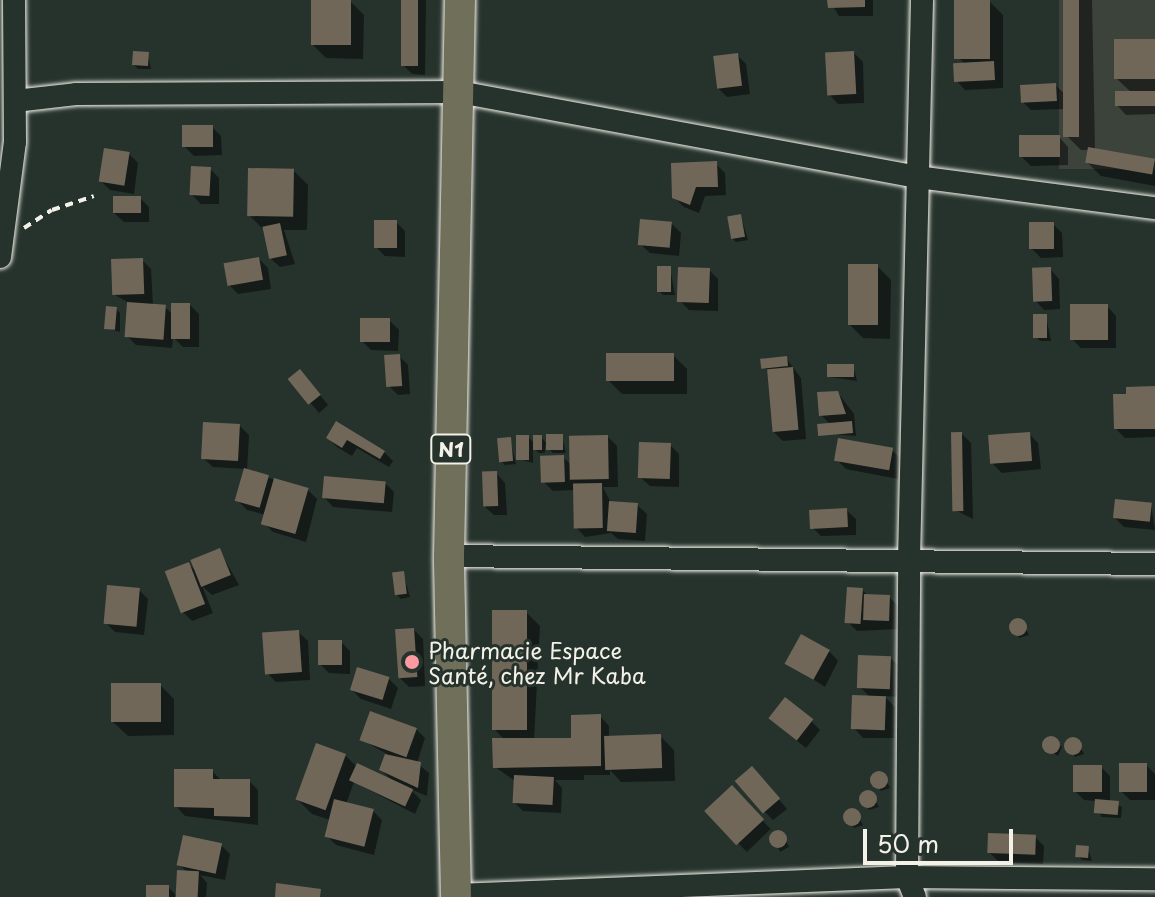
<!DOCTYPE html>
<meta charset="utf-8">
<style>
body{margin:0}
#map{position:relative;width:1155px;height:897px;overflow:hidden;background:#26332d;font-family:"Playpen Sans",sans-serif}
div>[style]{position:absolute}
.built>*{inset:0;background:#3c433a;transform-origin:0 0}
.shadow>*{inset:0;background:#0007;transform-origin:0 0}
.building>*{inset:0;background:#716759;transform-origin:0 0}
.round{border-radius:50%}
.path>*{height:4px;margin-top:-2px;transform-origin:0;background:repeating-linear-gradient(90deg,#f4f1e8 0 8px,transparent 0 14px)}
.roads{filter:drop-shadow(0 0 2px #f4f1e8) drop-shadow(0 0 2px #f4f1e8)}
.minor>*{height:22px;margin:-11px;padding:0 11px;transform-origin:11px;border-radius:11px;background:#26332d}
.highway>*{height:30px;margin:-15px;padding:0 15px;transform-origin:15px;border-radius:15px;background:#706f59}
.dots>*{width:22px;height:22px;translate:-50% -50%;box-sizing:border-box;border:4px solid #26332d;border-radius:50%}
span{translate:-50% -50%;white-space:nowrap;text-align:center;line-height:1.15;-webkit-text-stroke:6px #26332d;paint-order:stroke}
.shield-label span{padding:2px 6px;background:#26332d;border:2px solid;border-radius:6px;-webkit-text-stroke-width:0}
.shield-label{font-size:20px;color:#f4f1e8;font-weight:700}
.poi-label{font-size:22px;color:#f4f1e8}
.left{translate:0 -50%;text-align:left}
.scale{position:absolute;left:863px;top:829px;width:150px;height:36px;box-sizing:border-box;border:4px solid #f4f1e8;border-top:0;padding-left:10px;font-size:24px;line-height:28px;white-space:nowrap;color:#f4f1e8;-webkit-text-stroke:6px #26332d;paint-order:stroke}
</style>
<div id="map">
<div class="built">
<i style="left:1059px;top:0;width:96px;height:169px"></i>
</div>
<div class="shadow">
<i style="clip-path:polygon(313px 0,350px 1px,364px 15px,363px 59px,326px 58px,312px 44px)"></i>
<i style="clip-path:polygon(403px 0,426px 0,425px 75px,412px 74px,403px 65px)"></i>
<i style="clip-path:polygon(829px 0,873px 0,873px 16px,839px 16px)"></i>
<i style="clip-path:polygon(1065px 0,1092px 0,1095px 150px,1155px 161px,1155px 186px,1101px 176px,1087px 162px,1089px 150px,1081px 150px,1067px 136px,1067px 109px,1031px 110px,1022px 101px,1055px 85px,1067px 96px)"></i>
<i style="clip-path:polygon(989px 1px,1003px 15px,1003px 88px,965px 90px,956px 80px,965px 64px,959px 58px)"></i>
<i style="clip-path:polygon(1155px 41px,1155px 114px,1126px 115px,1117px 105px,1132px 93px,1117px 79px)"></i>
<i style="clip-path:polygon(854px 53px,863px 62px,864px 103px,838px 104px,829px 94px)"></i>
<i style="clip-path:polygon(148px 54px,151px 69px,138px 69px,134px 65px)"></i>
<i style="clip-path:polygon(737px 55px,746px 64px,750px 94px,727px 97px,718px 88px)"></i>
<i style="clip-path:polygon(212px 127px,221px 136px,222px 155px,194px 156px,185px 147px)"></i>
<i style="clip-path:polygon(1059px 137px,1068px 147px,1068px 165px,1031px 166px,1022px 157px)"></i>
<i style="clip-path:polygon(129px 154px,138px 163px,134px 194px,110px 190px,101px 181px)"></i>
<i style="clip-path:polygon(716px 164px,725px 173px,726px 195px,705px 196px,699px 213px,684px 207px,674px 197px)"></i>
<i style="clip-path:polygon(210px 169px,219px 178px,219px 204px,201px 204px,192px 195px)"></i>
<i style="clip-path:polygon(294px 171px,308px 185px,307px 230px,284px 230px,295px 264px,280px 267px,270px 258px,263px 229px,249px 215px)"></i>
<i style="clip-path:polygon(140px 198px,149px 207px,149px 222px,124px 222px,114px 213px)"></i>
<i style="clip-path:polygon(741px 216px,748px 240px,736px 242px,732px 238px)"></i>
<i style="clip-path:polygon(396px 222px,405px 231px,405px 257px,385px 256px,376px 247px)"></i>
<i style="clip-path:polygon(672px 224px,681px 233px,679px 256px,650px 253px,640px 244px)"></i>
<i style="clip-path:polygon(1053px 224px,1062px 233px,1063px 257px,1041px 258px,1032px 249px)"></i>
<i style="clip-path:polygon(259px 259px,268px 268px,271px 289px,238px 294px,229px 285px)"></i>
<i style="clip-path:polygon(142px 260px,151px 269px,153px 306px,165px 307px,173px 315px,190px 305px,199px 314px,199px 347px,183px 347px,173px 337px,172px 348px,136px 345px,127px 336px,129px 303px,115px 295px)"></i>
<i style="clip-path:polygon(877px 266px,891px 280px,890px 339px,863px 338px,849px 324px)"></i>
<i style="clip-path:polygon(670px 268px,675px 295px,663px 295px,659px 291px)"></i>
<i style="clip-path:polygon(1050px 269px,1059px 279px,1060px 309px,1044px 310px,1035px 300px)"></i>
<i style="clip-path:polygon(709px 270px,718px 279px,718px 311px,689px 310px,680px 301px)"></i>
<i style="clip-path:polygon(1107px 306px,1116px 316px,1116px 348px,1081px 348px,1072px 339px)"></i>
<i style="clip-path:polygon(116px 309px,120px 313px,120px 332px,107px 328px)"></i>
<i style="clip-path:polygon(1046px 316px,1051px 341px,1040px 341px,1036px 337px)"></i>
<i style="clip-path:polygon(389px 320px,399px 330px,398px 351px,371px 350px,362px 341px)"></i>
<i style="clip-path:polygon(673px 355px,687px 369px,687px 394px,622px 394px,608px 380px)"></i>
<i style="clip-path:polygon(399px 356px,408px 365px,410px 394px,398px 395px,389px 386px)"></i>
<i style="clip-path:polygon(786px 358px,801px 378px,806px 439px,783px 441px,773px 431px,769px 371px,763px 367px)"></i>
<i style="clip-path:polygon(853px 366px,857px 381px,829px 377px)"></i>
<i style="clip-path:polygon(291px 380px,309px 381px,328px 405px,319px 413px)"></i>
<i style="clip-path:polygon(1155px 389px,1155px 437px,1125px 438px,1116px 429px)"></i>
<i style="clip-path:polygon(838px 393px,854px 414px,856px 436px,819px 433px,829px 423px,821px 415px)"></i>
<i style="clip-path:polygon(337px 424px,384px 452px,393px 461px,389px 467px,357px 448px,352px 456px,337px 447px,328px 438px)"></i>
<i style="clip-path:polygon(240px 426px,249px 435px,247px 471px,308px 490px,317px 499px,306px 542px,273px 532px,264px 523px,266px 515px,247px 510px,238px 501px,246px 469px,213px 467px,203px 458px)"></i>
<i style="clip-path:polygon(962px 434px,971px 443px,973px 519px,955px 510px)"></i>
<i style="clip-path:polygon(1029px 434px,1038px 443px,1041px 469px,1002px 473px,993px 464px)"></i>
<i style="clip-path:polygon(562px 436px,566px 453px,553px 453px,545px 445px,545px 453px,539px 453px,533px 447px,533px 463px,519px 459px,528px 437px,535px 444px,541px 437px,548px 445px)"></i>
<i style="clip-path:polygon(608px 437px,617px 446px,618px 487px,603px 487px,611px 503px,637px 505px,647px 514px,645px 541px,618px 539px,611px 533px,585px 537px,576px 527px,575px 490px,553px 491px,544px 482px,563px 457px,572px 466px)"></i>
<i style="clip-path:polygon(510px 439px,516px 464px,505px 465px,501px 461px)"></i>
<i style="clip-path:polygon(670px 445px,679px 454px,679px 487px,650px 486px,640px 477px)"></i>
<i style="clip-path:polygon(892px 450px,901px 459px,898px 479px,846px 469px,837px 460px)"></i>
<i style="clip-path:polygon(496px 473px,505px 483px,507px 515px,494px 515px,484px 506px)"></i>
<i style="clip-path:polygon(385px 483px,394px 492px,392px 512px,333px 507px,324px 497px)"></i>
<i style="clip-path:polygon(1151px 505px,1155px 530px,1124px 527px,1115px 518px)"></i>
<i style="clip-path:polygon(846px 510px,856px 519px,856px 535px,821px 536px,812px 527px)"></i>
<i style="clip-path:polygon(220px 551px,239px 585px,212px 595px,202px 586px,213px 613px,192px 621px,183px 612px,188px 564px,198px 573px)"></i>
<i style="clip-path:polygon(403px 573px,410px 597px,401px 599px,397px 595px)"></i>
<i style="clip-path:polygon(139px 590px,148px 599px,144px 635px,115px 632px,106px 623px)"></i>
<i style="clip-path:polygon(862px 590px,869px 596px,889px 597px,898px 606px,898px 629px,857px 631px,848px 622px)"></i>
<i style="clip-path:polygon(526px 612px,540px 626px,534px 740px,569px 740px,600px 716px,609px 726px,609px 737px,660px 736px,674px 750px,675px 781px,621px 782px,610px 770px,610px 775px,584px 775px,584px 780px,555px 780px,562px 788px,561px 813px,523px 811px,514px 802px,515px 781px,495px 767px,505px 740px,494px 729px)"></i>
<i style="clip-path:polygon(1021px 621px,1029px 635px,1019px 638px,1012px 624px)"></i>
<i style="clip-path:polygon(414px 630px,423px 639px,425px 686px,409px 687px,400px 678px)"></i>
<i style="clip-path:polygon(298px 632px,308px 641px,310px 680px,276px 682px,267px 673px)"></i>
<i style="clip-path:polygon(341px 642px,350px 651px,350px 674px,329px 673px,320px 664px)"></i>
<i style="clip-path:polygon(829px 651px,838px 661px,825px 687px,788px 663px)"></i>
<i style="clip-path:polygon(890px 658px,900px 667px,899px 697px,884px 696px,895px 707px,894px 738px,863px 738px,854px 728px,871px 698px,860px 687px)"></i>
<i style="clip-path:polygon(389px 679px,398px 688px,391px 709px,361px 699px,352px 690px)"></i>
<i style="clip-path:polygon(160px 685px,174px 699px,174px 735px,128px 736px,113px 722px)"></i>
<i style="clip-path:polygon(811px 721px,820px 730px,806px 748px,780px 727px)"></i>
<i style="clip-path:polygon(416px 729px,425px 738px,417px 763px,429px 773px,427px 796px,410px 789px,421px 800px,415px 814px,354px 782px,346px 804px,373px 811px,382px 820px,374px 855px,336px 845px,327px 836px,330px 820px,312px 814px,298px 800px,345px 755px,357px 767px,393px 781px,381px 770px,387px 754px,362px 740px)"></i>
<i style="clip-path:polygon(1049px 738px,1062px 747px,1058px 756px,1044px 747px)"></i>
<i style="clip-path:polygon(1077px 740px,1084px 754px,1075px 757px,1068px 744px)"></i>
<i style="clip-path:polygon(1146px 765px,1155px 774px,1155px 800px,1130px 800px,1121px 791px)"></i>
<i style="clip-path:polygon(1101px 767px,1110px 776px,1110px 802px,1122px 807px,1121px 818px,1101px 817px,1097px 801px,1084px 800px,1075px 791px)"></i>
<i style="clip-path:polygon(212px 771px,222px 781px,249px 781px,258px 790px,258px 825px,185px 816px,176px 806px)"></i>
<i style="clip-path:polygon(883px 774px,890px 788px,881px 791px,873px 777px)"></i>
<i style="clip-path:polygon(761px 778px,787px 809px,773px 820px,764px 811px)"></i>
<i style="left:731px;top:788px;width:57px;height:33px;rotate:46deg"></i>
<i style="clip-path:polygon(871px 793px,879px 807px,869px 810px,862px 796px)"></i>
<i style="clip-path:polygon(855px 811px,863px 825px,854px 828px,846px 814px)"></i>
<i style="left:781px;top:833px;width:16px;height:10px;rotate:60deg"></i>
<i style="clip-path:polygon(1035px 837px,1044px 846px,1043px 864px,999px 862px,989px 852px)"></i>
<i style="clip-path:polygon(221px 845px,230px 854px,225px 880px,200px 875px,207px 883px,206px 897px,178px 897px,188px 873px,179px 864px)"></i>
<i style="clip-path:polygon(1088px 848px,1092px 861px,1082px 860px,1078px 856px)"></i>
<i style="clip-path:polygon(168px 887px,178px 897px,149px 897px)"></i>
</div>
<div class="building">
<i style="left:311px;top:0;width:40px;height:45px"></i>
<i style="left:401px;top:0;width:17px;height:66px"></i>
<i style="clip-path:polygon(827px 0,865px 0,865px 7px,828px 8px)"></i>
<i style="left:954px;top:0;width:36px;height:59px"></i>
<i style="left:1063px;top:0;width:16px;height:137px"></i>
<i style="left:1114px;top:39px;width:41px;height:40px"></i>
<i style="left:133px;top:51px;width:16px;height:14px;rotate:4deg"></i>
<i style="left:854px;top:51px;width:43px;height:29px;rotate:87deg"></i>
<i style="left:738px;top:53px;width:33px;height:25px;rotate:83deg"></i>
<i style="left:994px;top:61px;width:19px;height:41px;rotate:87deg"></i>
<i style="left:1056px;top:83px;width:18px;height:36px;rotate:87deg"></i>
<i style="left:1115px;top:91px;width:40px;height:15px"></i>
<i style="left:213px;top:125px;width:22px;height:31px;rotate:90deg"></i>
<i style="left:1060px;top:135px;width:22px;height:41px;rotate:90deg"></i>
<i style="left:1088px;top:147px;width:68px;height:16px;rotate:10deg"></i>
<i style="left:104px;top:148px;width:26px;height:34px;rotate:9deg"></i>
<i style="clip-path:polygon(717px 161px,718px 187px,696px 187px,690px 205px,672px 198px,671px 163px)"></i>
<i style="left:191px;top:166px;width:20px;height:29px;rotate:3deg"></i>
<i style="left:248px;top:168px;width:46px;height:48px;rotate:1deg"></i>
<i style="left:113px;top:196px;width:28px;height:17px"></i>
<i style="left:741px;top:214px;width:23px;height:14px;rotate:80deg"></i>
<i style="left:640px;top:219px;width:32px;height:26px;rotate:5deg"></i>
<i style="left:374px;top:220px;width:23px;height:28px"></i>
<i style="left:1029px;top:222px;width:25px;height:27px"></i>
<i style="left:280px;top:223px;width:33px;height:18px;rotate:78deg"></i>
<i style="left:259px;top:257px;width:23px;height:36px;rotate:80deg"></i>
<i style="left:143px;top:258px;width:36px;height:32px;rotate:88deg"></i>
<i style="left:848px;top:264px;width:30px;height:61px"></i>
<i style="left:657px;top:266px;width:14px;height:26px"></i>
<i style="left:678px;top:267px;width:32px;height:35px;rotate:2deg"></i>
<i style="left:1051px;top:267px;width:34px;height:19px;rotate:88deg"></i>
<i style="left:127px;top:302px;width:39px;height:35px;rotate:4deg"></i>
<i style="left:171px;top:303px;width:19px;height:36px"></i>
<i style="left:1070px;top:304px;width:38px;height:36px"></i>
<i style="left:106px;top:306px;width:11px;height:23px;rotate:5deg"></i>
<i style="left:1033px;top:314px;width:14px;height:24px"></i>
<i style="left:360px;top:318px;width:30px;height:24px"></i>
<i style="left:606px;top:353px;width:68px;height:28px"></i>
<i style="left:400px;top:354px;width:32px;height:16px;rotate:86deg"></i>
<i style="left:787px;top:356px;width:10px;height:27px;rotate:84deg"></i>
<i style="left:827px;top:364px;width:27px;height:13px"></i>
<i style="left:793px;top:367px;width:63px;height:26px;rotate:85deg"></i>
<i style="left:300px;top:369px;width:33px;height:16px;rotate:51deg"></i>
<i style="clip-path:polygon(1155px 386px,1155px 429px,1114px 429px,1113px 394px,1126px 394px,1126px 387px)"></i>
<i style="clip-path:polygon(838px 391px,846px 414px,819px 416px,817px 392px)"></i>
<i style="clip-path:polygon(336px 421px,385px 451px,380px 459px,347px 440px,342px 448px,326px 438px)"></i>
<i style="left:852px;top:421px;width:12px;height:35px;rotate:85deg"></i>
<i style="left:203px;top:422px;width:37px;height:37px;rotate:3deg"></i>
<i style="left:962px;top:432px;width:79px;height:11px;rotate:89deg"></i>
<i style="left:1030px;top:432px;width:29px;height:42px;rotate:86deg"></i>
<i style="left:563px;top:434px;width:16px;height:17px;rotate:90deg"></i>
<i style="left:516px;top:435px;width:13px;height:25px"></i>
<i style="left:542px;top:435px;width:15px;height:9px;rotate:90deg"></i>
<i style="left:608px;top:435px;width:44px;height:39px;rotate:89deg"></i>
<i style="left:511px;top:437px;width:24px;height:14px;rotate:85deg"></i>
<i style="left:838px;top:438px;width:56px;height:23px;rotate:10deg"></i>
<i style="left:639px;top:442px;width:32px;height:36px;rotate:2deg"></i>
<i style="left:564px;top:455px;width:27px;height:24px;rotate:88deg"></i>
<i style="left:244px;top:468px;width:26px;height:34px;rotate:16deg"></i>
<i style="left:497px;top:471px;width:35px;height:15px;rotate:88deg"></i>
<i style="left:324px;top:476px;width:62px;height:22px;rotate:5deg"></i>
<i style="left:274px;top:478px;width:36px;height:48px;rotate:16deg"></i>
<i style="left:602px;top:483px;width:45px;height:29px;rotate:89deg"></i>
<i style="left:1115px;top:499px;width:37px;height:19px;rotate:6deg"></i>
<i style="left:609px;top:501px;width:29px;height:30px;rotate:4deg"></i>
<i style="left:847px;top:508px;width:19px;height:38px;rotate:87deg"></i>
<i style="left:220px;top:548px;width:29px;height:32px;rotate:68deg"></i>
<i style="left:189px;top:562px;width:45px;height:26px;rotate:69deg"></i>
<i style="left:404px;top:571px;width:23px;height:12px;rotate:83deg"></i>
<i style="left:107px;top:585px;width:33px;height:39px;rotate:5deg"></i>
<i style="left:847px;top:587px;width:16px;height:36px;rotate:4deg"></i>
<i style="left:864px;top:594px;width:26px;height:26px;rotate:2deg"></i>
<i style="left:492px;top:610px;width:35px;height:120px"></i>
<i class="round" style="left:1009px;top:618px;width:18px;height:18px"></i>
<i style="left:414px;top:628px;width:49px;height:19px;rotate:86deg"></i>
<i style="left:299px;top:630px;width:42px;height:37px;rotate:86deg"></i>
<i style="left:801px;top:634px;width:33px;height:34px;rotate:29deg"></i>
<i style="left:318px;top:640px;width:24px;height:25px"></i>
<i style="left:858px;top:655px;width:33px;height:33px;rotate:2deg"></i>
<i style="left:357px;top:667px;width:34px;height:24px;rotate:17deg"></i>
<i style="left:161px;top:683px;width:39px;height:50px;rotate:90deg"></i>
<i style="left:852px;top:695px;width:34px;height:34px;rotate:2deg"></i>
<i style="left:785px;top:697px;width:36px;height:27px;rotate:38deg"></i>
<i style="left:370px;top:711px;width:50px;height:31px;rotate:20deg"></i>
<i style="clip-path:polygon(601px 714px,601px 766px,493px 768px,492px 738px,571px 738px,571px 715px)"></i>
<i style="left:661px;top:734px;width:34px;height:57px;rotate:88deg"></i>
<i class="round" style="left:1042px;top:736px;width:18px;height:18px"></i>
<i class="round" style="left:1064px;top:737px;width:18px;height:18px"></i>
<i style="left:316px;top:743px;width:32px;height:60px;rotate:20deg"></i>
<i style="clip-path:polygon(385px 754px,421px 762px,418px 788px,379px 770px)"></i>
<i style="left:357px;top:763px;width:62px;height:19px;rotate:25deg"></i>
<i style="left:1119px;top:763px;width:28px;height:29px"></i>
<i style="left:1073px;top:765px;width:29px;height:27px"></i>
<i style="left:752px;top:766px;width:43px;height:23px;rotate:49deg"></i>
<i style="clip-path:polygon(174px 769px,213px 769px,213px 779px,250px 779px,250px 817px,214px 816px,214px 808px,174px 807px)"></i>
<i class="round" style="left:870px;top:771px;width:18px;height:18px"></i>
<i style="left:514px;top:775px;width:40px;height:28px;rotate:3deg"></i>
<i style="left:732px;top:785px;width:47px;height:38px;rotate:47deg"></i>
<i class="round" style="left:859px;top:790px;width:18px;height:18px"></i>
<i style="left:334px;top:799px;width:41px;height:39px;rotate:14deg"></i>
<i style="left:1095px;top:799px;width:24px;height:14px;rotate:5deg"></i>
<i class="round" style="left:843px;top:808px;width:18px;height:18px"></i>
<i class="round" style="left:769px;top:830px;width:18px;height:18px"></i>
<i style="left:988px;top:833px;width:48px;height:20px;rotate:2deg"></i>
<i style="left:183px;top:835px;width:40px;height:31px;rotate:12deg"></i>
<i style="left:1076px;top:845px;width:13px;height:12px;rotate:4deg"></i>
<i style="left:177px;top:870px;width:22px;height:27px;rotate:3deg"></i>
<i style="clip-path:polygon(276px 883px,321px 889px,320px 897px,275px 897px)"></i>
<i style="left:169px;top:885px;width:12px;height:23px;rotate:90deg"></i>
</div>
<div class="path">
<i style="left:24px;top:228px;width:33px;rotate:-33deg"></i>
<i style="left:52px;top:210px;width:44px;rotate:-18.4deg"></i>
</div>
<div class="roads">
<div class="minor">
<i style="left:15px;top:101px;width:61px;rotate:-6.5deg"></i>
<i style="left:76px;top:94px;width:383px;rotate:-0.3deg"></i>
<i style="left:459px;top:92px;width:467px;rotate:10.5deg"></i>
<i style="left:918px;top:177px;width:239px;rotate:7.5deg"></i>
<i style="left:0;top:257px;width:116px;rotate:-82.6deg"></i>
<i style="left:15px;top:142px;width:142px;rotate:-90.4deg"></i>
<i style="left:449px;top:556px;width:706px;rotate:0.65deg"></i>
<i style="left:456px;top:895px;width:451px;rotate:-2.3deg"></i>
<i style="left:907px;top:877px;width:248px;rotate:0.5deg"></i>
<i style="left:915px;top:897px;width:22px;rotate:-112deg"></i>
<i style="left:907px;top:877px;width:317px;rotate:-89.6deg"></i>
<i style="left:909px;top:560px;width:560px;rotate:-88.67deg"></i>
</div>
<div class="highway">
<i style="left:456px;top:897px;width:341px;rotate:-91.2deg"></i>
<i style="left:449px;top:556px;width:556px;rotate:-88.87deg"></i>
</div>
</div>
<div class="dots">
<i style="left:412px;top:662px;background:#ff9aa2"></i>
</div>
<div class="shield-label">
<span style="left:451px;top:449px">N1</span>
</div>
<div class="poi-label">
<span class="left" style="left:428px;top:662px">Pharmacie Espace<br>Santé, chez Mr Kaba</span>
</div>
<div class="scale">50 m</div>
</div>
